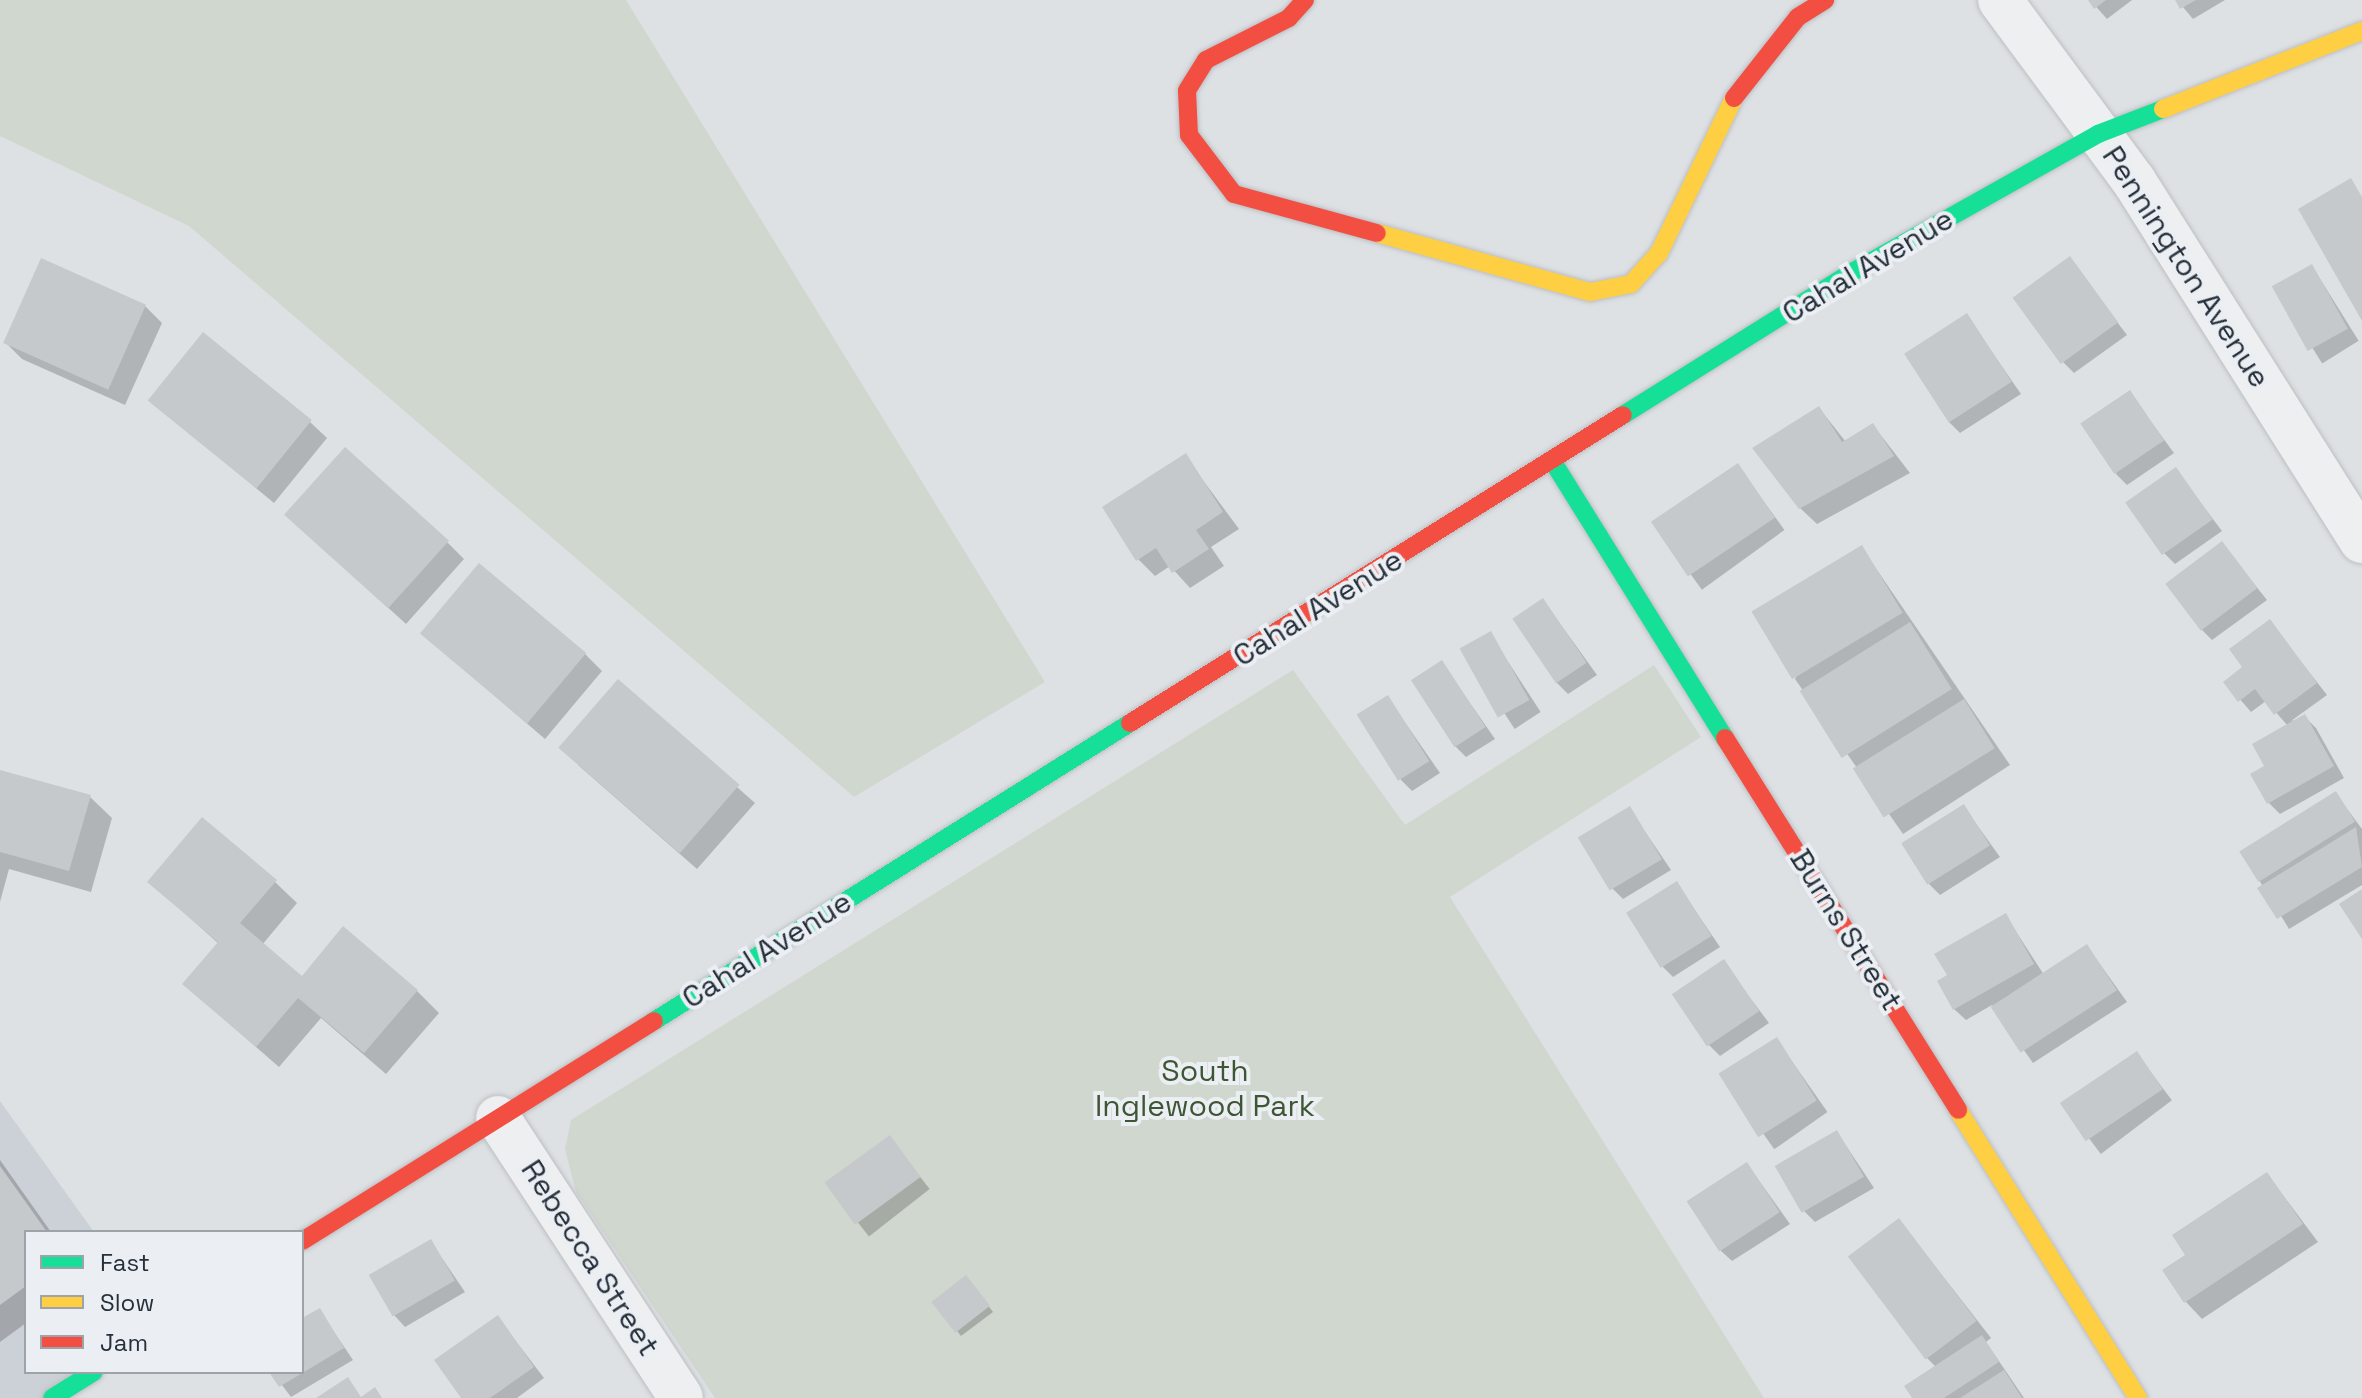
<!DOCTYPE html>
<style>
body{margin:0}
#map{position:relative;width:2362px;height:1398px;overflow:hidden;background:#dee1e4;font-family:"Space Grotesk",sans-serif}
div>[style]{position:absolute}
.built>*{inset:0;background:#ccd1d7}
.green>*{inset:0;background:#d0d7cf}
.shadow>*{inset:0;background:#0003;transform-origin:0 0}
.building>*{inset:0;background:#c6c9cc;transform-origin:0 0}
.roads{filter:drop-shadow(0 0 2px #bcbfc2) drop-shadow(0 0 2px #bcbfc2)}
.street>*{height:44px;margin:-22px;padding:0 22px;transform-origin:22px;border-radius:22px;background:#edeff0}
.fast>*{height:18px;margin:-9px;padding:0 9px;transform-origin:9px;border-radius:9px;background:#16e098}
.slow>*{height:18px;margin:-9px;padding:0 9px;transform-origin:9px;border-radius:9px;background:#ffcf43}
.jam>*{height:18px;margin:-9px;padding:0 9px;transform-origin:9px;border-radius:9px;background:#f24e42}
span{translate:-50% -50%;white-space:nowrap;text-align:center;line-height:1.15;-webkit-text-stroke:8px #ebeff3;paint-order:stroke}
.street-label{font-size:30px;color:#26303b}
.park-label{font-size:30px;color:#3e5634}
.legend{position:absolute;left:24px;top:1230px;width:280px;height:144px;box-sizing:border-box;background:#ebeff3;border:2px solid #9ca3a9;margin:0;padding:10px 14px;list-style:none;font-size:24px;color:#26303b}
.legend li{display:flex;align-items:center;gap:16px;height:40px}
.legend b{width:40px;border:2px solid #9ca3a9}
</style>
<div id="map">
<div class="built">
<i style="clip-path:polygon(0 1101px,94px 1232px,26px 1232px,26px 1372px,94px 1372px,52px 1398px,0 1398px)"></i>
</div>
<div class="green">
<i style="clip-path:polygon(0 0,626px 0,1045px 682px,854px 797px,189px 226px,0 136px)"></i>
<i style="clip-path:polygon(1654px 665px,1701px 737px,1450px 897px,1764px 1398px,715px 1398px,576px 1192px,565px 1149px,571px 1120px,1293px 670px,1405px 825px)"></i>
</div>
<div class="shadow">
<i style="clip-path:polygon(2090px 0,2132px 0,2107px 19px)"></i>
<i style="clip-path:polygon(2177px 0,2225px 0,2193px 19px)"></i>
<i style="clip-path:polygon(2069px 259px,2127px 335px,2074px 373px,2063px 362px)"></i>
<i style="left:2312px;top:266px;width:88px;height:43px;rotate:58deg"></i>
<i style="clip-path:polygon(145px 306px,162px 323px,125px 405px,22px 359px,6px 343px)"></i>
<i style="clip-path:polygon(1967px 316px,2021px 394px,1960px 433px,1949px 422px)"></i>
<i style="clip-path:polygon(2129px 392px,2174px 453px,2127px 485px,2116px 474px)"></i>
<i style="clip-path:polygon(150px 400px,310px 422px,327px 438px,274px 503px)"></i>
<i style="clip-path:polygon(1819px 408px,1846px 442px,1873px 425px,1910px 473px,1817px 524px,1800px 508px)"></i>
<i style="clip-path:polygon(1185px 456px,1239px 529px,1211px 547px,1224px 566px,1190px 588px,1170px 566px,1155px 576px,1138px 559px)"></i>
<i style="left:1738px;top:466px;width:79px;height:102px;rotate:54deg"></i>
<i style="clip-path:polygon(2176px 470px,2222px 531px,2175px 564px,2164px 553px)"></i>
<i style="clip-path:polygon(304px 531px,447px 542px,464px 559px,406px 624px)"></i>
<i style="clip-path:polygon(2222px 544px,2267px 600px,2212px 640px,2201px 629px)"></i>
<i style="clip-path:polygon(1862px 548px,2010px 765px,1903px 834px,1795px 679px)"></i>
<i style="clip-path:polygon(1543px 600px,1597px 675px,1568px 694px,1557px 683px)"></i>
<i style="clip-path:polygon(2270px 622px,2327px 695px,2291px 721px,2305px 717px,2316px 728px,2344px 778px,2280px 814px,2269px 803px,2267px 767px,2288px 726px,2266px 701px,2251px 712px,2225px 682px,2245px 667px)"></i>
<i style="clip-path:polygon(423px 634px,585px 654px,602px 671px,545px 739px)"></i>
<i style="left:1490px;top:634px;width:93px;height:31px;rotate:57deg"></i>
<i style="clip-path:polygon(1442px 663px,1495px 739px,1466px 757px,1455px 746px)"></i>
<i style="clip-path:polygon(618px 682px,755px 803px,697px 869px,578px 765px)"></i>
<i style="clip-path:polygon(1388px 698px,1440px 773px,1412px 791px,1401px 780px)"></i>
<i style="clip-path:polygon(0 772px,90px 797px,112px 818px,91px 892px,9px 869px,0 902px)"></i>
<i style="clip-path:polygon(2336px 794px,2362px 829px,2362px 885px,2289px 929px,2259px 880px)"></i>
<i style="clip-path:polygon(1964px 807px,2000px 857px,1940px 895px,1929px 884px)"></i>
<i style="clip-path:polygon(1629px 808px,1671px 870px,1623px 899px,1612px 888px)"></i>
<i style="clip-path:polygon(150px 882px,275px 882px,297px 903px,262px 945px,302px 978px,417px 991px,439px 1013px,386px 1074px,321px 1018px,279px 1067px,184px 984px,219px 944px)"></i>
<i style="clip-path:polygon(1677px 884px,1720px 947px,1673px 977px,1662px 966px)"></i>
<i style="clip-path:polygon(2006px 916px,2044px 975px,2087px 946px,2127px 1002px,2033px 1063px,1992px 1005px,1966px 1020px,1954px 1009px,1949px 976px)"></i>
<i style="clip-path:polygon(1723px 962px,1769px 1023px,1720px 1056px,1709px 1045px)"></i>
<i style="left:1777px;top:1040px;width:88px;height:65px;rotate:55deg"></i>
<i style="left:2137px;top:1054px;width:58px;height:89px;rotate:53deg"></i>
<i style="clip-path:polygon(1837px 1132px,1874px 1188px,1815px 1222px,1804px 1211px)"></i>
<i style="left:889px;top:1137px;width:66px;height:77px;rotate:52deg"></i>
<i style="clip-path:polygon(0 1160px,51px 1232px,26px 1232px,26px 1323px,0 1342px)"></i>
<i style="clip-path:polygon(1747px 1164px,1790px 1224px,1732px 1261px,1720px 1250px)"></i>
<i style="clip-path:polygon(2267px 1174px,2318px 1242px,2202px 1319px,2186px 1302px,2188px 1256px)"></i>
<i style="clip-path:polygon(1899px 1220px,1991px 1338px,1986px 1342px,2024px 1398px,1914px 1398px,1936px 1367px,1926px 1357px)"></i>
<i style="clip-path:polygon(431px 1242px,465px 1292px,405px 1327px,394px 1315px)"></i>
<i style="clip-path:polygon(971px 1283px,993px 1312px,961px 1336px,934px 1301px)"></i>
<i style="clip-path:polygon(319px 1310px,353px 1360px,291px 1397px,272px 1372px,302px 1372px,302px 1321px)"></i>
<i style="clip-path:polygon(498px 1318px,544px 1378px,517px 1398px,463px 1398px)"></i>
</div>
<div class="building">
<i style="clip-path:polygon(2088px 0,2106px 0,2094px 9px)"></i>
<i style="clip-path:polygon(2175px 0,2196px 0,2180px 9px)"></i>
<i style="clip-path:polygon(2351px 178px,2362px 197px,2362px 321px,2298px 209px)"></i>
<i style="left:2070px;top:256px;width:82px;height:71px;rotate:54deg"></i>
<i style="left:41px;top:258px;width:115px;height:93px;rotate:24deg"></i>
<i style="left:2312px;top:264px;width:74px;height:46px;rotate:61deg"></i>
<i style="left:1967px;top:313px;width:82px;height:75px;rotate:57deg"></i>
<i style="left:203px;top:332px;width:140px;height:88px;rotate:39deg"></i>
<i style="left:2130px;top:390px;width:61px;height:60px;rotate:56deg"></i>
<i style="clip-path:polygon(1819px 406px,1842px 442px,1873px 423px,1894px 456px,1799px 509px,1752px 448px)"></i>
<i style="left:345px;top:447px;width:140px;height:91px;rotate:42deg"></i>
<i style="clip-path:polygon(1186px 453px,1223px 512px,1196px 530px,1209px 549px,1172px 573px,1156px 548px,1136px 561px,1102px 507px)"></i>
<i style="left:1738px;top:463px;width:66px;height:105px;rotate:56deg"></i>
<i style="left:2176px;top:467px;width:64px;height:62px;rotate:55deg"></i>
<i style="left:2222px;top:541px;width:59px;height:71px;rotate:53deg"></i>
<i style="left:1862px;top:545px;width:79px;height:129px;rotate:59deg"></i>
<i style="left:479px;top:563px;width:140px;height:92px;rotate:40deg"></i>
<i style="left:1543px;top:598px;width:78px;height:37px;rotate:56deg"></i>
<i style="clip-path:polygon(2270px 619px,2317px 683px,2274px 715px,2255px 689px,2238px 702px,2223px 682px,2242px 667px,2229px 649px)"></i>
<i style="left:1910px;top:622px;width:79px;height:130px;rotate:58deg"></i>
<i style="left:1491px;top:631px;width:79px;height:36px;rotate:61deg"></i>
<i style="left:1442px;top:660px;width:80px;height:37px;rotate:57deg"></i>
<i style="left:618px;top:679px;width:161px;height:91px;rotate:41deg"></i>
<i style="left:1388px;top:695px;width:78px;height:37px;rotate:58deg"></i>
<i style="left:1964px;top:699px;width:58px;height:131px;rotate:58deg"></i>
<i style="clip-path:polygon(2305px 714px,2334px 766px,2267px 804px,2250px 774px,2264px 766px,2252px 744px)"></i>
<i style="clip-path:polygon(0 770px,91px 795px,69px 871px,0 852px)"></i>
<i style="left:2336px;top:791px;width:36px;height:114px;rotate:58deg"></i>
<i style="left:1964px;top:804px;width:49px;height:74px;rotate:58deg"></i>
<i style="left:1630px;top:806px;width:62px;height:61px;rotate:59deg"></i>
<i style="clip-path:polygon(202px 817px,277px 880px,240px 923px,302px 976px,343px 926px,418px 990px,364px 1053px,298px 998px,256px 1047px,182px 984px,218px 942px,147px 882px)"></i>
<i style="clip-path:polygon(2356px 827px,2362px 867px,2277px 919px,2257px 888px)"></i>
<i style="left:1677px;top:881px;width:65px;height:60px;rotate:58deg"></i>
<i style="clip-path:polygon(2362px 889px,2362px 939px,2339px 904px)"></i>
<i style="clip-path:polygon(2006px 913px,2034px 964px,1953px 1010px,1937px 981px,1947px 975px,1934px 954px)"></i>
<i style="left:2087px;top:944px;width:55px;height:115px;rotate:57deg"></i>
<i style="left:1724px;top:959px;width:63px;height:63px;rotate:56deg"></i>
<i style="left:1777px;top:1037px;width:75px;height:69px;rotate:58deg"></i>
<i style="left:2137px;top:1051px;width:46px;height:93px;rotate:56deg"></i>
<i style="left:1837px;top:1130px;width:54px;height:72px;rotate:60deg"></i>
<i style="left:890px;top:1135px;width:52px;height:81px;rotate:54deg"></i>
<i style="left:1747px;top:1162px;width:60px;height:72px;rotate:57deg"></i>
<i style="clip-path:polygon(0 1166px,47px 1232px,26px 1232px,26px 1286px,0 1305px)"></i>
<i style="clip-path:polygon(2267px 1172px,2303px 1224px,2184px 1303px,2162px 1270px,2185px 1255px,2172px 1235px)"></i>
<i style="left:1899px;top:1218px;width:129px;height:64px;rotate:53deg"></i>
<i style="left:431px;top:1239px;width:48px;height:72px;rotate:60deg"></i>
<i style="left:966px;top:1275px;width:39px;height:44px;rotate:52deg"></i>
<i style="clip-path:polygon(320px 1308px,344px 1348px,279px 1387px,269px 1372px,302px 1372px,302px 1318px)"></i>
<i style="clip-path:polygon(498px 1315px,534px 1367px,490px 1398px,461px 1398px,434px 1360px)"></i>
<i style="clip-path:polygon(1982px 1335px,1999px 1362px,1944px 1398px,1912px 1398px,1904px 1386px)"></i>
<i style="clip-path:polygon(2004px 1370px,2022px 1398px,1960px 1398px)"></i>
<i style="clip-path:polygon(348px 1377px,361px 1397px,375px 1387px,382px 1398px,316px 1398px)"></i>
</div>
<div class="roads">
<div class="street">
<i style="left:2000px;top:0;width:225px;rotate:53.5deg"></i>
<i style="left:2134px;top:181px;width:426px;rotate:57.7deg"></i>
<i style="left:498px;top:1118px;width:334px;rotate:56.8deg"></i>
</div>
<div class="fast">
<i style="left:1623px;top:415px;width:264px;rotate:-32deg"></i>
<i style="left:1847px;top:275px;width:288px;rotate:-29.3deg"></i>
<i style="left:2098px;top:134px;width:70px;rotate:-21deg"></i>
<i style="left:1553px;top:462px;width:325px;rotate:58.1deg"></i>
<i style="left:654px;top:1021px;width:562px;rotate:-32.05deg"></i>
<i style="left:52px;top:1398px;width:49px;rotate:-31.8deg"></i>
</div>
<div class="slow">
<i style="left:2163px;top:109px;width:214px;rotate:-21.4deg"></i>
<i style="left:1377px;top:233px;width:221px;rotate:15.5deg"></i>
<i style="left:1590px;top:292px;width:42px;rotate:-11deg"></i>
<i style="left:1631px;top:284px;width:42px;rotate:-47.9deg"></i>
<i style="left:1659px;top:253px;width:172px;rotate:-64.2deg"></i>
<i style="left:1958px;top:1110px;width:340px;rotate:58deg"></i>
</div>
<div class="jam">
<i style="left:1305px;top:0;width:24px;rotate:132deg"></i>
<i style="left:1289px;top:18px;width:93px;rotate:153.2deg"></i>
<i style="left:1206px;top:60px;width:36px;rotate:122deg"></i>
<i style="left:1187px;top:91px;width:44px;rotate:87.4deg"></i>
<i style="left:1189px;top:135px;width:74px;rotate:52.7deg"></i>
<i style="left:1234px;top:194px;width:148px;rotate:15.3deg"></i>
<i style="left:1734px;top:98px;width:103px;rotate:-51.7deg"></i>
<i style="left:1798px;top:17px;width:32px;rotate:-32deg"></i>
<i style="left:1130px;top:723px;width:581px;rotate:-31.99deg"></i>
<i style="left:1725px;top:738px;width:439px;rotate:57.9deg"></i>
<i style="left:302px;top:1241px;width:415px;rotate:-32deg"></i>
</div>
</div>
<div class="street-label">
<span style="left:1868px;top:266px;rotate:-31deg">Cahal Avenue</span>
<span style="left:2186px;top:267px;rotate:57deg">Pennington Avenue</span>
<span style="left:1318px;top:608px;rotate:-32deg">Cahal Avenue</span>
<span style="left:1846px;top:930px;rotate:58deg">Burns Street</span>
<span style="left:767px;top:950px;rotate:-32deg">Cahal Avenue</span>
<span style="left:590px;top:1258px;rotate:57deg">Rebecca Street</span>
</div>
<div class="park-label">
<span style="left:1205px;top:1088px">South<br>Inglewood Park</span>
</div>
<ul class="legend">
<li><b style="height:10px;background:#16e098"></b>Fast</li>
<li><b style="height:10px;background:#ffcf43"></b>Slow</li>
<li><b style="height:10px;background:#f24e42"></b>Jam</li>
</ul>
</div>
